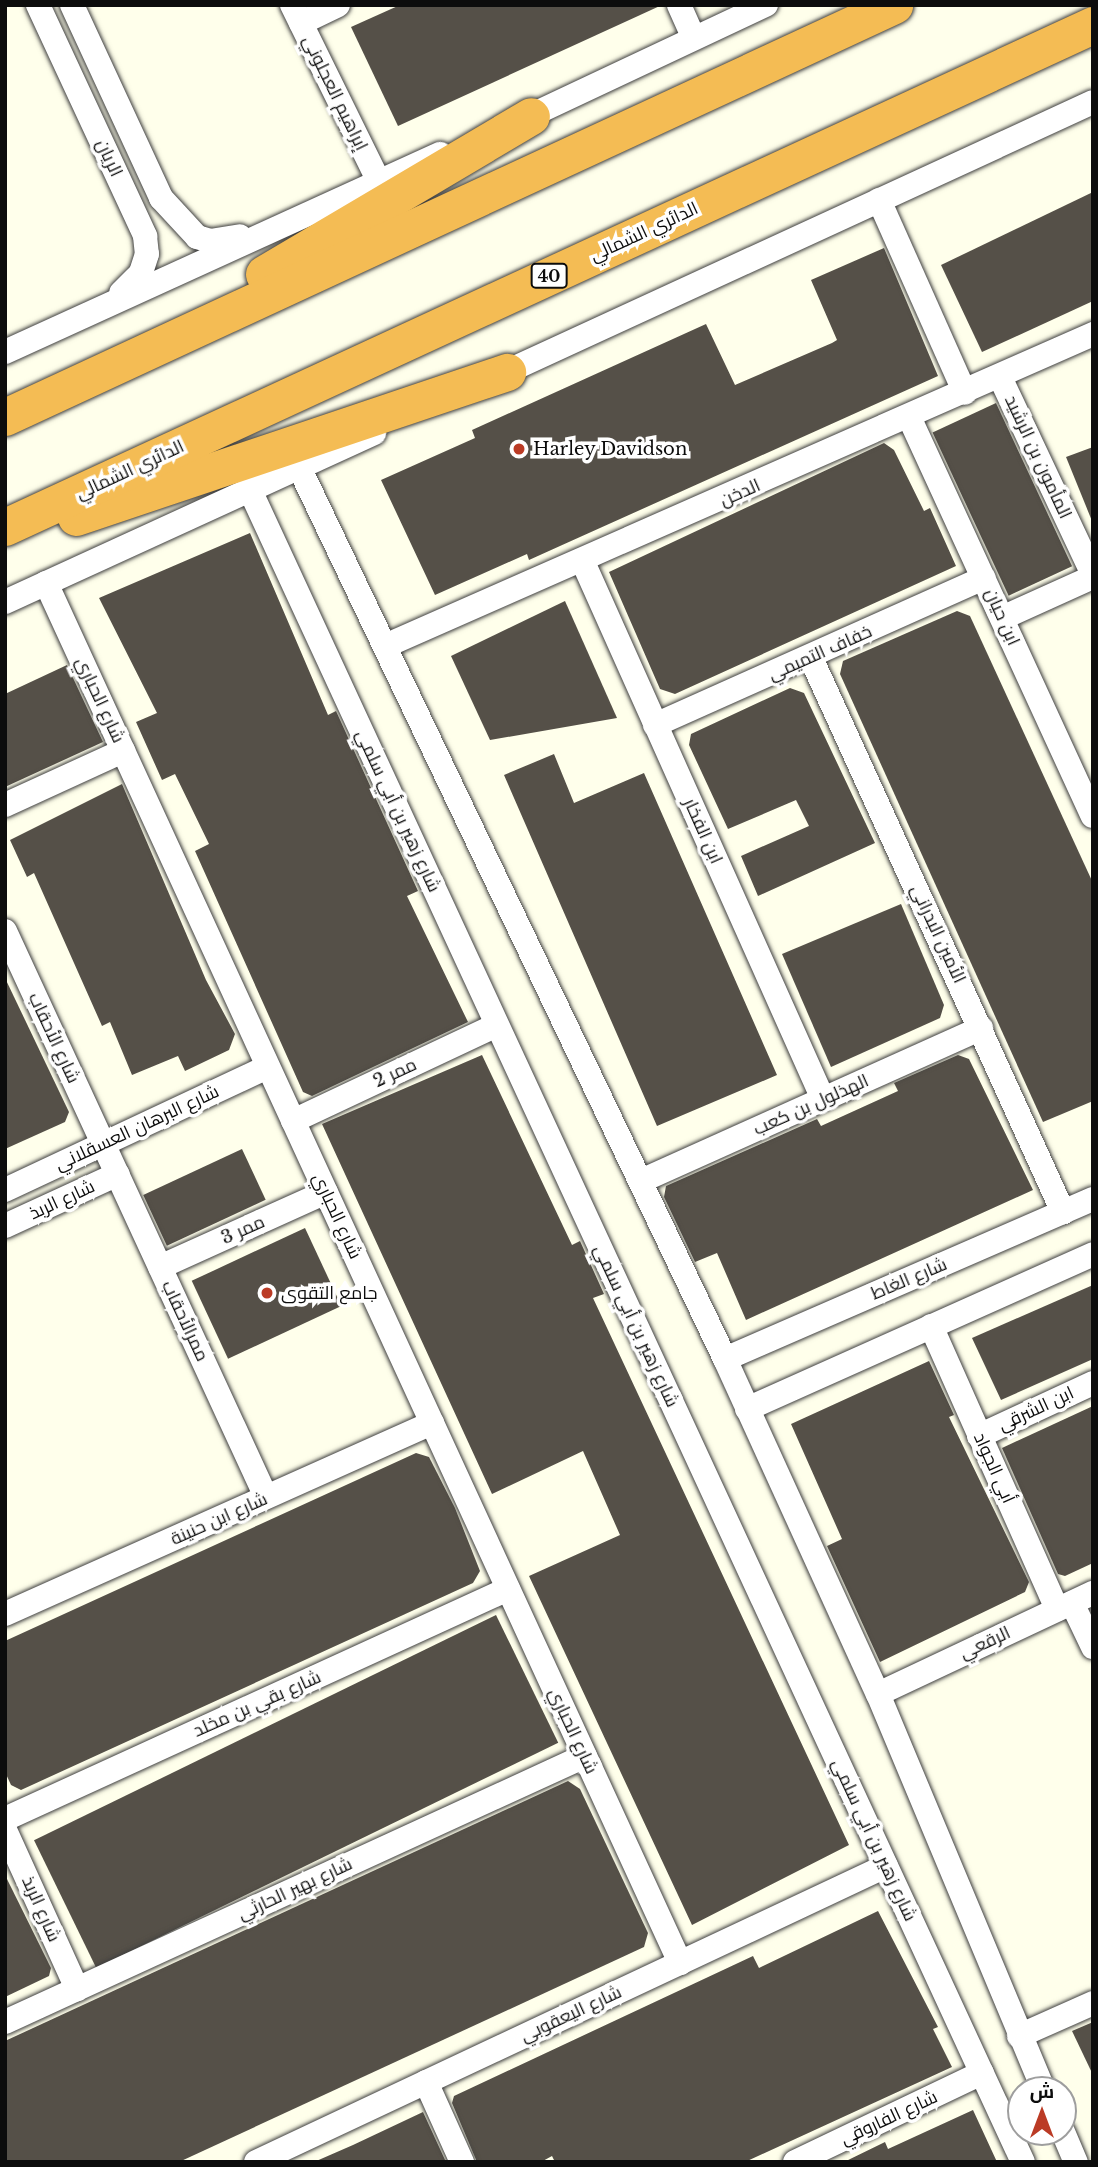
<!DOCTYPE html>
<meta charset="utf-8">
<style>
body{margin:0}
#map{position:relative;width:1098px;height:2167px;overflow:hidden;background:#ffffeb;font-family:"Libre Baskerville",Cairo,serif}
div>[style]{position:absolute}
.building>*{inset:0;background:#555048;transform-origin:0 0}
.roads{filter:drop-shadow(0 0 2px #3f3f3f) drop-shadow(0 0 2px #3f3f3f)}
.minor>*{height:24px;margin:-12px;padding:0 12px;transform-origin:12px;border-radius:12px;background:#fff}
.highway>*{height:37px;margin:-18.5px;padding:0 18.5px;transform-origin:18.5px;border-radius:18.5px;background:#f4bc54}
.dots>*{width:19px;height:19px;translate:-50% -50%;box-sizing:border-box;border:4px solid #fff;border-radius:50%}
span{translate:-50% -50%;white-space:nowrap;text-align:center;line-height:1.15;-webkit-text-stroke:7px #fff;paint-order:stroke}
.shield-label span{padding:2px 5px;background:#fff;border:2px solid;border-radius:5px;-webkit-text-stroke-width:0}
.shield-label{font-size:16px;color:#0c0c0c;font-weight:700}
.street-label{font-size:18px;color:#0c0c0c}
.poi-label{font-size:18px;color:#0c0c0c}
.left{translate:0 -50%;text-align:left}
.frame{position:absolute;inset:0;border:7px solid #0c0c0c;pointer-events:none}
.north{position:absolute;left:1007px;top:2076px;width:70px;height:70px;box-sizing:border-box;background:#fff;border:2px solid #9e9e9e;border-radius:50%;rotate:0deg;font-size:19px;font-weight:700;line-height:28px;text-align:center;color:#0c0c0c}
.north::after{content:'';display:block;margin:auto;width:24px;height:32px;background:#bb3b25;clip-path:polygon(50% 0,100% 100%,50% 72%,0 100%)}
</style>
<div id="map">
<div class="building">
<i style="clip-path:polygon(400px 5px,662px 5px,398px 126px,351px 27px)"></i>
<i style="clip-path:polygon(1093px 192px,1093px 301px,982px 352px,941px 265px)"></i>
<i style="clip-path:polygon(884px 248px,938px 376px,560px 546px,529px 560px,527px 554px,435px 595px,381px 480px,475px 438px,472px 430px,706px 324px,735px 385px,832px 343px,837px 340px,811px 280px)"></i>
<i style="left:996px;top:403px;width:180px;height:70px;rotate:65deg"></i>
<i style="clip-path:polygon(884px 443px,894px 450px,924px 511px,930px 508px,956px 566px,675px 694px,660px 689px,609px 572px)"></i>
<i style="clip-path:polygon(1093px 447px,1093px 521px,1092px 521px,1066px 457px)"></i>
<i style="clip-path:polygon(250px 533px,328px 715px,336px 711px,418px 891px,407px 896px,468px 1022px,312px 1096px,303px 1092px,195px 851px,209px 844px,175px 774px,162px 780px,136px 722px,157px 713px,99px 598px)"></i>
<i style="clip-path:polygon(565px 601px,617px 718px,490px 740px,451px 656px)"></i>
<i style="clip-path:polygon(957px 611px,970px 616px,1093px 883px,1093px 1101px,1043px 1122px,840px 674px,843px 661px)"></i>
<i style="clip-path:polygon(67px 665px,103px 742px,5px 787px,5px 694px)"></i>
<i style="clip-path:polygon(790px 688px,804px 693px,875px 843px,758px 896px,741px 856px,809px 826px,796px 800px,728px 829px,689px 745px,691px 734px)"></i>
<i style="clip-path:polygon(554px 754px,574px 803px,644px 773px,777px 1075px,657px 1126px,504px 775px)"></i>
<i style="clip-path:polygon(122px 784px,206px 980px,235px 1034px,229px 1050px,185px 1071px,178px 1056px,132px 1075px,110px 1022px,102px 1026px,34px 873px,27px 877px,10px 840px)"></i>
<i style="clip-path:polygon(901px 904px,944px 1005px,940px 1018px,831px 1067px,782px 954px)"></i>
<i style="clip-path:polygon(5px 978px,69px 1112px,65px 1122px,5px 1149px)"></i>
<i style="clip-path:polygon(482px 1055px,572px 1245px,580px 1241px,604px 1294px,593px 1298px,849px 1845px,692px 1925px,529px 1576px,620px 1535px,583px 1451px,492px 1494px,322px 1124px)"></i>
<i style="clip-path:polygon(958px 1055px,969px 1059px,1033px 1190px,746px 1320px,717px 1253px,695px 1262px,664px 1197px,666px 1186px,817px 1119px,821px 1126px,898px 1091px,894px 1083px)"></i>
<i style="left:242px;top:1149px;width:56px;height:109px;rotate:65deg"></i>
<i style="left:305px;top:1228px;width:86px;height:125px;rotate:65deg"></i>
<i style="clip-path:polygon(1093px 1285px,1093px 1359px,1001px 1400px,972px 1338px)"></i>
<i style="clip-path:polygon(929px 1361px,954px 1415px,949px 1417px,1029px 1582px,1025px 1592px,880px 1662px,827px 1546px,842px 1539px,791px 1424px)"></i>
<i style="clip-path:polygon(1093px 1406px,1093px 1563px,1065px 1576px,1058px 1574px,1002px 1448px)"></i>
<i style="clip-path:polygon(416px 1453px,429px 1457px,455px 1508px,480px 1571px,473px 1583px,21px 1790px,11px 1785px,5px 1772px,5px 1641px)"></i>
<i style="left:496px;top:1615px;width:142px;height:514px;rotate:64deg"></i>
<i style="clip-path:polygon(568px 1781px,580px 1789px,648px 1933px,644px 1947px,179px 2162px,5px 2162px,5px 2041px)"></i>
<i style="clip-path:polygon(5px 1875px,51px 1968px,49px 1976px,5px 1997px)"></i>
<i style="clip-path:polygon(878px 1911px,938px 2027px,933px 2029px,952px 2067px,745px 2162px,555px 2162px,552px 2156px,541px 2162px,477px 2162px,452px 2103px,454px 2096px,753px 1956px,759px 1968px)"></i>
<i style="clip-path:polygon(1093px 2022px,1093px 2075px,1072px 2031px)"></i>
<i style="clip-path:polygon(973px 2110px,997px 2162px,844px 2162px,885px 2142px,888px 2149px)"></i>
<i style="clip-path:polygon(423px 2112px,446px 2162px,314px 2162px,353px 2145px)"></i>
</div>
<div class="roads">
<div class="minor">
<i style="left:38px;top:5px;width:255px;rotate:65.1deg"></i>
<i style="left:145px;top:236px;width:18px;rotate:84deg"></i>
<i style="left:147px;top:254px;width:20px;rotate:108deg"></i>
<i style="left:141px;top:273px;width:28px;rotate:135deg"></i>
<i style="left:72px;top:5px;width:213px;rotate:65.2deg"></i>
<i style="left:161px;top:198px;width:53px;rotate:47.3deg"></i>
<i style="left:197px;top:237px;width:14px;rotate:17deg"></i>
<i style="left:210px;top:241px;width:30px;rotate:-9deg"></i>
<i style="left:292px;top:5px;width:195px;rotate:63.8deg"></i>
<i style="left:679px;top:5px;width:36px;rotate:66deg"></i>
<i style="left:301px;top:23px;width:41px;rotate:-25.9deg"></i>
<i style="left:519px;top:121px;width:273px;rotate:-25.2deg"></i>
<i style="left:879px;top:200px;width:211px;rotate:66deg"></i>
<i style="left:5px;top:352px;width:478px;rotate:-24.5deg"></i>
<i style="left:1000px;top:377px;width:219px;rotate:64.8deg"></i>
<i style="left:493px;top:378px;width:660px;rotate:-24.7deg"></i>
<i style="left:910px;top:419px;width:437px;rotate:65.3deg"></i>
<i style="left:299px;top:467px;width:989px;rotate:64.47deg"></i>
<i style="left:725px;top:1359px;width:368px;rotate:65.5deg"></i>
<i style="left:878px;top:1694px;width:429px;rotate:67.3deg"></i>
<i style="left:250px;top:490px;width:1842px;rotate:65.19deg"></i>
<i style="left:583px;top:562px;width:588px;rotate:65.92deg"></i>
<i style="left:46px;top:583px;width:1519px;rotate:65.32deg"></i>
<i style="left:5px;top:602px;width:406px;rotate:-24.6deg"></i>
<i style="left:1002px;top:618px;width:100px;rotate:-24.3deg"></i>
<i style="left:385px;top:646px;width:774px;rotate:-23.78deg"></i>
<i style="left:811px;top:658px;width:609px;rotate:65.54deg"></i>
<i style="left:655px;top:725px;width:360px;rotate:-24.1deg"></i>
<i style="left:5px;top:805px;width:130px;rotate:-24.6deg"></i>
<i style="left:5px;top:931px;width:623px;rotate:65.24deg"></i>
<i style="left:293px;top:1121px;width:225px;rotate:-25.2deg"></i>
<i style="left:641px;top:1181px;width:373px;rotate:-24.2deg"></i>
<i style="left:5px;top:1190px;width:290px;rotate:-25.1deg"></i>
<i style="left:5px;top:1226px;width:124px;rotate:-24.7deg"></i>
<i style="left:160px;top:1267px;width:182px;rotate:-24.3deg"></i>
<i style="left:931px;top:1326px;width:310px;rotate:66deg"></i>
<i style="left:725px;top:1359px;width:401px;rotate:-23.5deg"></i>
<i style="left:747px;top:1409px;width:379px;rotate:-24.1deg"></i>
<i style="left:979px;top:1436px;width:126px;rotate:-24.9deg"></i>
<i style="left:1072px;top:1603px;width:49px;rotate:64.5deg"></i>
<i style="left:5px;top:1614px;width:468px;rotate:-24.1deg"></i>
<i style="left:878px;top:1694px;width:238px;rotate:-25.2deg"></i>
<i style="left:5px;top:1819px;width:553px;rotate:-24.57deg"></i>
<i style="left:5px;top:1830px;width:175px;rotate:65.6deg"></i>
<i style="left:5px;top:2022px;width:638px;rotate:-24.64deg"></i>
<i style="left:1019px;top:2036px;width:81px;rotate:-24deg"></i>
<i style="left:426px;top:2082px;width:88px;rotate:65.8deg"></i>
<i style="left:1063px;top:2132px;width:33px;rotate:67deg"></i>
<i style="left:256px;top:2162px;width:696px;rotate:-25.17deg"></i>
<i style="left:795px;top:2162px;width:207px;rotate:-25.5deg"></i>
</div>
<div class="highway">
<i style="left:264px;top:274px;width:310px;rotate:-30.6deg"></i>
<i style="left:5px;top:417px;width:980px;rotate:-24.86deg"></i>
<i style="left:76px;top:517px;width:455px;rotate:-18.6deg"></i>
<i style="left:5px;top:527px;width:1198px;rotate:-24.77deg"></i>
</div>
</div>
<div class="dots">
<i style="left:519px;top:449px;background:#bb3b25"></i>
<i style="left:267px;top:1293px;background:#bb3b25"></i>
</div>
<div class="shield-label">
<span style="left:549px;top:276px">40</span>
</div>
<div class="street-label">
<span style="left:335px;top:93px;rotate:64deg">إبراهيم العجلوني</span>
<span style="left:109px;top:158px;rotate:65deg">الريان</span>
<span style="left:644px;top:232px;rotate:-25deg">الدائري الشمالي</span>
<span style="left:1038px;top:457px;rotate:65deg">المأمون بن الرشيد</span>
<span style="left:130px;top:470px;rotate:-25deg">الدائري الشمالي</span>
<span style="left:740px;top:493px;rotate:-24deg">الدخن</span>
<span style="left:1002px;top:617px;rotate:66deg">ابن حيان</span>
<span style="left:820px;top:653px;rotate:-24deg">خفاف التميمي</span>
<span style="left:100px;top:700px;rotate:65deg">شارع الحباري</span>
<span style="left:398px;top:811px;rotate:65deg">شارع زهير بن أبي سلمي</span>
<span style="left:703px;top:831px;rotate:66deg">ابن الفخار</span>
<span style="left:938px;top:934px;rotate:65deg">الأمين البدراني</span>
<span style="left:54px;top:1038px;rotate:65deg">شارع الأحقاب</span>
<span style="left:395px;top:1073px;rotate:-25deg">ممر 2</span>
<span style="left:811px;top:1105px;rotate:-24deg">الهذلول بن كعب</span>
<span style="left:137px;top:1128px;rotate:-25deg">شارع البرهان العسقلاني</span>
<span style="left:62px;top:1200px;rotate:-25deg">شارع الربذ</span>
<span style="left:337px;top:1216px;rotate:65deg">شارع الحباري</span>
<span style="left:243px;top:1230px;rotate:-24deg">ممر 3</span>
<span style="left:909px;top:1279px;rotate:-23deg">شارع الغاط</span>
<span style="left:185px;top:1321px;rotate:65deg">ممرالأحقاب</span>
<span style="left:636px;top:1326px;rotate:65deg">شارع زهير بن أبي سلمي</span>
<span style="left:1036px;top:1409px;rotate:-25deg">ابن الشرقي</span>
<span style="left:994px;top:1468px;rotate:66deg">أبي الجواد</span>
<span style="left:219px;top:1519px;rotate:-24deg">شارع ابن حنينة</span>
<span style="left:985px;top:1643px;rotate:-25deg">الرقعي</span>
<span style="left:257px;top:1704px;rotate:-24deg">شارع بقي بن مخلد</span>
<span style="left:573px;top:1731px;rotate:65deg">شارع الحباري</span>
<span style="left:874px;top:1840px;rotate:65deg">شارع زهير بن أبي سلمي</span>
<span style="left:295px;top:1889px;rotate:-25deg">شارع بهير الحارثي</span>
<span style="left:41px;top:1909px;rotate:66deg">شارع الربذ</span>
<span style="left:571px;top:2014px;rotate:-25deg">شارع اليعقوبي</span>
<span style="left:889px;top:2118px;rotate:-25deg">شارع الفاروقي</span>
</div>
<div class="poi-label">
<span class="left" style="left:533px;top:449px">Harley Davidson</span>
<span class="left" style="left:281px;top:1293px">جامع التقوى</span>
</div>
<div class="frame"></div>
<div class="north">ش</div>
</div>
